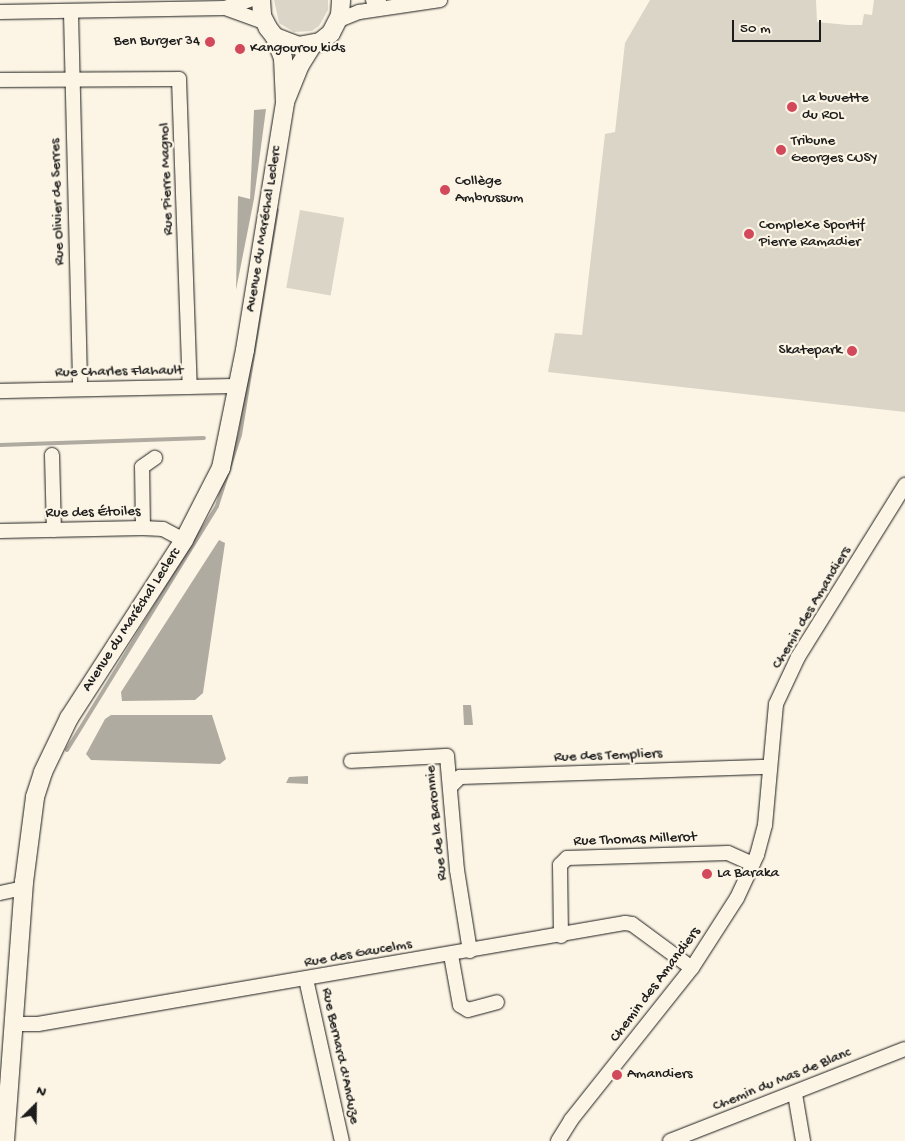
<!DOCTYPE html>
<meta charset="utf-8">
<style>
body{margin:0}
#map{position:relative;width:905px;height:1141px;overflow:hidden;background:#fcf5e5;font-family:"Gochi Hand",sans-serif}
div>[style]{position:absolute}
.green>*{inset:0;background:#dbd5c8;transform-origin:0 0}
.water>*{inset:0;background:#b0aba1}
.stream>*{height:4px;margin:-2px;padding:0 2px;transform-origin:2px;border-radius:2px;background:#b0aba1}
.roads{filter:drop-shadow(0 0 1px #1c1c1c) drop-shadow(0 0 1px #1c1c1c)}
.minor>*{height:14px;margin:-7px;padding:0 7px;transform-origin:7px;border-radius:7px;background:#fcf5e5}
.major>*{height:18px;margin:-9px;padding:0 9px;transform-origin:9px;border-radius:9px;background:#fcf5e5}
.dots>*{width:14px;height:14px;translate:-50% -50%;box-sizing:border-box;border:2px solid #fcf5e5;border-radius:50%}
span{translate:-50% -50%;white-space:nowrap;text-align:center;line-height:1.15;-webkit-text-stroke:4.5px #fcf5e5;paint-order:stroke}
.poi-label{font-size:15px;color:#1c1c1c}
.right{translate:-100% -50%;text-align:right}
.left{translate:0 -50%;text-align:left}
.street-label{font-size:15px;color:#1c1c1c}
.north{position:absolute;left:10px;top:1081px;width:50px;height:50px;-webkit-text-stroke:4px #fcf5e5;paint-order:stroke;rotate:23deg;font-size:14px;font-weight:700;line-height:20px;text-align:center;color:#1c1c1c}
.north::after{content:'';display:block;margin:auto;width:18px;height:22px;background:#1c1c1c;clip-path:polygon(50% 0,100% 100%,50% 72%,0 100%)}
.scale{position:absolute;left:732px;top:20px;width:89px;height:22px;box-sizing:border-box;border:2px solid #1c1c1c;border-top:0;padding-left:6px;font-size:15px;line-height:18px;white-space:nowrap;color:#1c1c1c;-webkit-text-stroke:4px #fcf5e5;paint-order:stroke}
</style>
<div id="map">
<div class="green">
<i style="clip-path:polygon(274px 0,328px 0,328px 10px,319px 26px,312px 31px,294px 32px,279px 23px)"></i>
<i style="clip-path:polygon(650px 0,816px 0,817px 22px,848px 25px,862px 25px,864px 14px,872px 15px,874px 0,905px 0,905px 412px,548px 372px,555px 333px,582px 335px,605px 134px,615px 132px,625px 43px)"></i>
<i style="left:300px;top:210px;width:45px;height:79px;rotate:10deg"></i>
</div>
<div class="water">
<i style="clip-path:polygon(266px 109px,254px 199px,236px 290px,238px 196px,250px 199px,254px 110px)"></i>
<i style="clip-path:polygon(219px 540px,225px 543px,203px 693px,195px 700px,122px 701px,121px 692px)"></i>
<i style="clip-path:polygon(463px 705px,471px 705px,473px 725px,464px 725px)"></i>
<i style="clip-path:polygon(111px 715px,212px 715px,226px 759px,220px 764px,91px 760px,86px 754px,105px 719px)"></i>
<i style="clip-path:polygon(308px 776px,308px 784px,286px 783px,289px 777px)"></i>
</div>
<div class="stream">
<i style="left:0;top:445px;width:204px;rotate:-2deg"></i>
<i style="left:67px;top:750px;width:286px;rotate:-58.4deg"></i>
<i style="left:217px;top:506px;width:75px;rotate:-72.1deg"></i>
<i style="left:240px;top:435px;width:228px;rotate:-80.7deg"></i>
</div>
<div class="roads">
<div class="minor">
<i style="left:373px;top:0;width:6px"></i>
<i style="left:225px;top:8px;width:41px;rotate:19.7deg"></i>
<i style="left:0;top:12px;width:225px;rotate:-1deg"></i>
<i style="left:225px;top:8px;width:25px;rotate:-18deg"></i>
<i style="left:71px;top:13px;width:376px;rotate:88.6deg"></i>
<i style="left:339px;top:20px;width:22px;rotate:-22deg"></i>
<i style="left:359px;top:12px;width:82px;rotate:-8.4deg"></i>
<i style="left:0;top:80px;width:179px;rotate:-0.3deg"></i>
<i style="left:179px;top:79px;width:308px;rotate:88deg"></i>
<i style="left:0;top:391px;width:238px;rotate:-1.2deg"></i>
<i style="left:52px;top:455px;width:75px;rotate:88.5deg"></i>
<i style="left:143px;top:528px;width:61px;rotate:-90.9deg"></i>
<i style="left:142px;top:467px;width:16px;rotate:-35deg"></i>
<i style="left:0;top:531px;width:143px;rotate:-1.2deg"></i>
<i style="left:143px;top:528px;width:20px;rotate:3deg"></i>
<i style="left:163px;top:529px;width:24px;rotate:28deg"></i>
<i style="left:351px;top:761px;width:96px;rotate:-3deg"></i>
<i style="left:447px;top:756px;width:114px;rotate:85deg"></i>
<i style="left:457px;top:870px;width:82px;rotate:80.9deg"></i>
<i style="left:451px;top:786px;width:13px;rotate:-45deg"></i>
<i style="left:460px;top:777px;width:309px;rotate:-1.9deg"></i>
<i style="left:0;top:893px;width:24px;rotate:-12deg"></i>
<i style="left:561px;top:936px;width:71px;rotate:-90.8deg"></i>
<i style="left:560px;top:865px;width:10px;rotate:-45deg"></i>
<i style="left:567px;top:858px;width:161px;rotate:-1.8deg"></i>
<i style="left:728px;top:853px;width:27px;rotate:24deg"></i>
<i style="left:451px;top:955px;width:51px;rotate:79.8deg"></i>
<i style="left:460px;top:1005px;width:9px;rotate:32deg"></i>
<i style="left:468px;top:1010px;width:30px;rotate:-15deg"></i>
<i style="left:306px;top:979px;width:166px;rotate:77.5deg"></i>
<i style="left:15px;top:1024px;width:23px"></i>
<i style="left:38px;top:1024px;width:596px;rotate:-9.76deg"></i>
<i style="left:625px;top:923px;width:7px;rotate:8deg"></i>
<i style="left:632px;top:924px;width:74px;rotate:36.3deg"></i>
<i style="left:795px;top:1094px;width:48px;rotate:80.3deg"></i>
<i style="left:558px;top:1141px;width:25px;rotate:-58deg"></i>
<i style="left:571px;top:1120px;width:194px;rotate:-51.5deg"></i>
<i style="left:692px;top:968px;width:83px;rotate:-57.3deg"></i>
<i style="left:737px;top:898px;width:47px;rotate:-65.1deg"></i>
<i style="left:757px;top:855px;width:31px;rotate:-75deg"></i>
<i style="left:765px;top:825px;width:121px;rotate:-84.8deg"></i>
<i style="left:776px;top:704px;width:52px;rotate:-64.9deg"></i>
<i style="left:798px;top:657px;width:203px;rotate:-58.1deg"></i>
<i style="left:670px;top:1141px;width:252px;rotate:-21.4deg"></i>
</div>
<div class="major">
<i style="left:261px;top:0;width:16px;rotate:86deg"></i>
<i style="left:262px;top:16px;width:13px;rotate:63deg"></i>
<i style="left:268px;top:28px;width:11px;rotate:52deg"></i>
<i style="left:275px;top:37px;width:25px;rotate:21deg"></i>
<i style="left:298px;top:46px;width:22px;rotate:-10deg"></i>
<i style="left:320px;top:42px;width:14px;rotate:-39deg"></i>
<i style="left:331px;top:33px;width:20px;rotate:-63deg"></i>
<i style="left:340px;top:15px;width:15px;rotate:-86deg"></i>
<i style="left:285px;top:102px;width:40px;rotate:-68deg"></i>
<i style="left:300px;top:65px;width:25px;rotate:-58deg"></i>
<i style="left:5px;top:1141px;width:260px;rotate:-85.8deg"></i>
<i style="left:24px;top:882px;width:86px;rotate:-82.6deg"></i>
<i style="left:35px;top:797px;width:26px;rotate:-72deg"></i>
<i style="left:43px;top:772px;width:60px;rotate:-64.3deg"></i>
<i style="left:69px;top:718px;width:212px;rotate:-57.1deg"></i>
<i style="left:184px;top:540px;width:81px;rotate:-62.8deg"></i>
<i style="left:221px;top:468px;width:120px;rotate:-78.5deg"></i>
<i style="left:245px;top:350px;width:251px;rotate:-80.8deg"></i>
<i style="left:285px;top:102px;width:44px;rotate:-92.6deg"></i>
<i style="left:283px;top:58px;width:22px;rotate:-111deg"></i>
</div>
</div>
<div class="dots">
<i style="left:210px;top:42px;background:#d1495b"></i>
<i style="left:240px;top:49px;background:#d1495b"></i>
<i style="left:792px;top:107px;background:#d1495b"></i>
<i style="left:781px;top:150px;background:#d1495b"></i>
<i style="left:445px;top:190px;background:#d1495b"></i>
<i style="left:749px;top:234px;background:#d1495b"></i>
<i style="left:852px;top:351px;background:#d1495b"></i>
<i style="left:707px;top:874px;background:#d1495b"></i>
<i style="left:617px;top:1075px;background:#d1495b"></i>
</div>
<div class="poi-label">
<span class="right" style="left:200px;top:42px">Ben Burger 34</span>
<span class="left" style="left:250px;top:49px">Kangourou kids</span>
<span class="left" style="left:802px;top:107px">La buvette<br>du ROL</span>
<span class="left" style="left:791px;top:150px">Tribune<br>Georges CUSY</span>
<span class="left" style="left:455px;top:190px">Collège<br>Ambrussum</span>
<span class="left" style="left:759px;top:234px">Complexe Sportif<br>Pierre Ramadier</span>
<span class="right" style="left:842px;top:351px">Skatepark</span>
<span class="left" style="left:717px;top:874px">La Baraka</span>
<span class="left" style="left:627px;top:1075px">Amandiers</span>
</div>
<div class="street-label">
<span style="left:167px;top:179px;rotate:-92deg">Rue Pierre Magnol</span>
<span style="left:58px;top:202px;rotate:-92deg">Rue Olivier de Serres</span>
<span style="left:264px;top:229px;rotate:-81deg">Avenue du Maréchal Leclerc</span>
<span style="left:119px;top:372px;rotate:-1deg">Rue Charles Flahault</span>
<span style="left:93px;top:513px;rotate:-1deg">Rue des Étoiles</span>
<span style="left:812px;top:608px;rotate:-59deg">Chemin des Amandiers</span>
<span style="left:132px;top:620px;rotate:-57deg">Avenue du Maréchal Leclerc</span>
<span style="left:608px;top:756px;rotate:-2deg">Rue des Templiers</span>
<span style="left:437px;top:823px;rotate:-96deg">Rue de la Baronnie</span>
<span style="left:635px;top:840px;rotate:-2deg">Rue Thomas Millerot</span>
<span style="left:358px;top:954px;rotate:-10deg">Rue des Gaucelms</span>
<span style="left:656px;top:985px;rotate:-53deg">Chemin des Amandiers</span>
<span style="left:340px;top:1056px;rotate:78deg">Rue Bernard d'Anduze</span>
<span style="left:782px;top:1080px;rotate:-22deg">Chemin du Mas de Blanc</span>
</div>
<div class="north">N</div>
<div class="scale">50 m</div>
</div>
